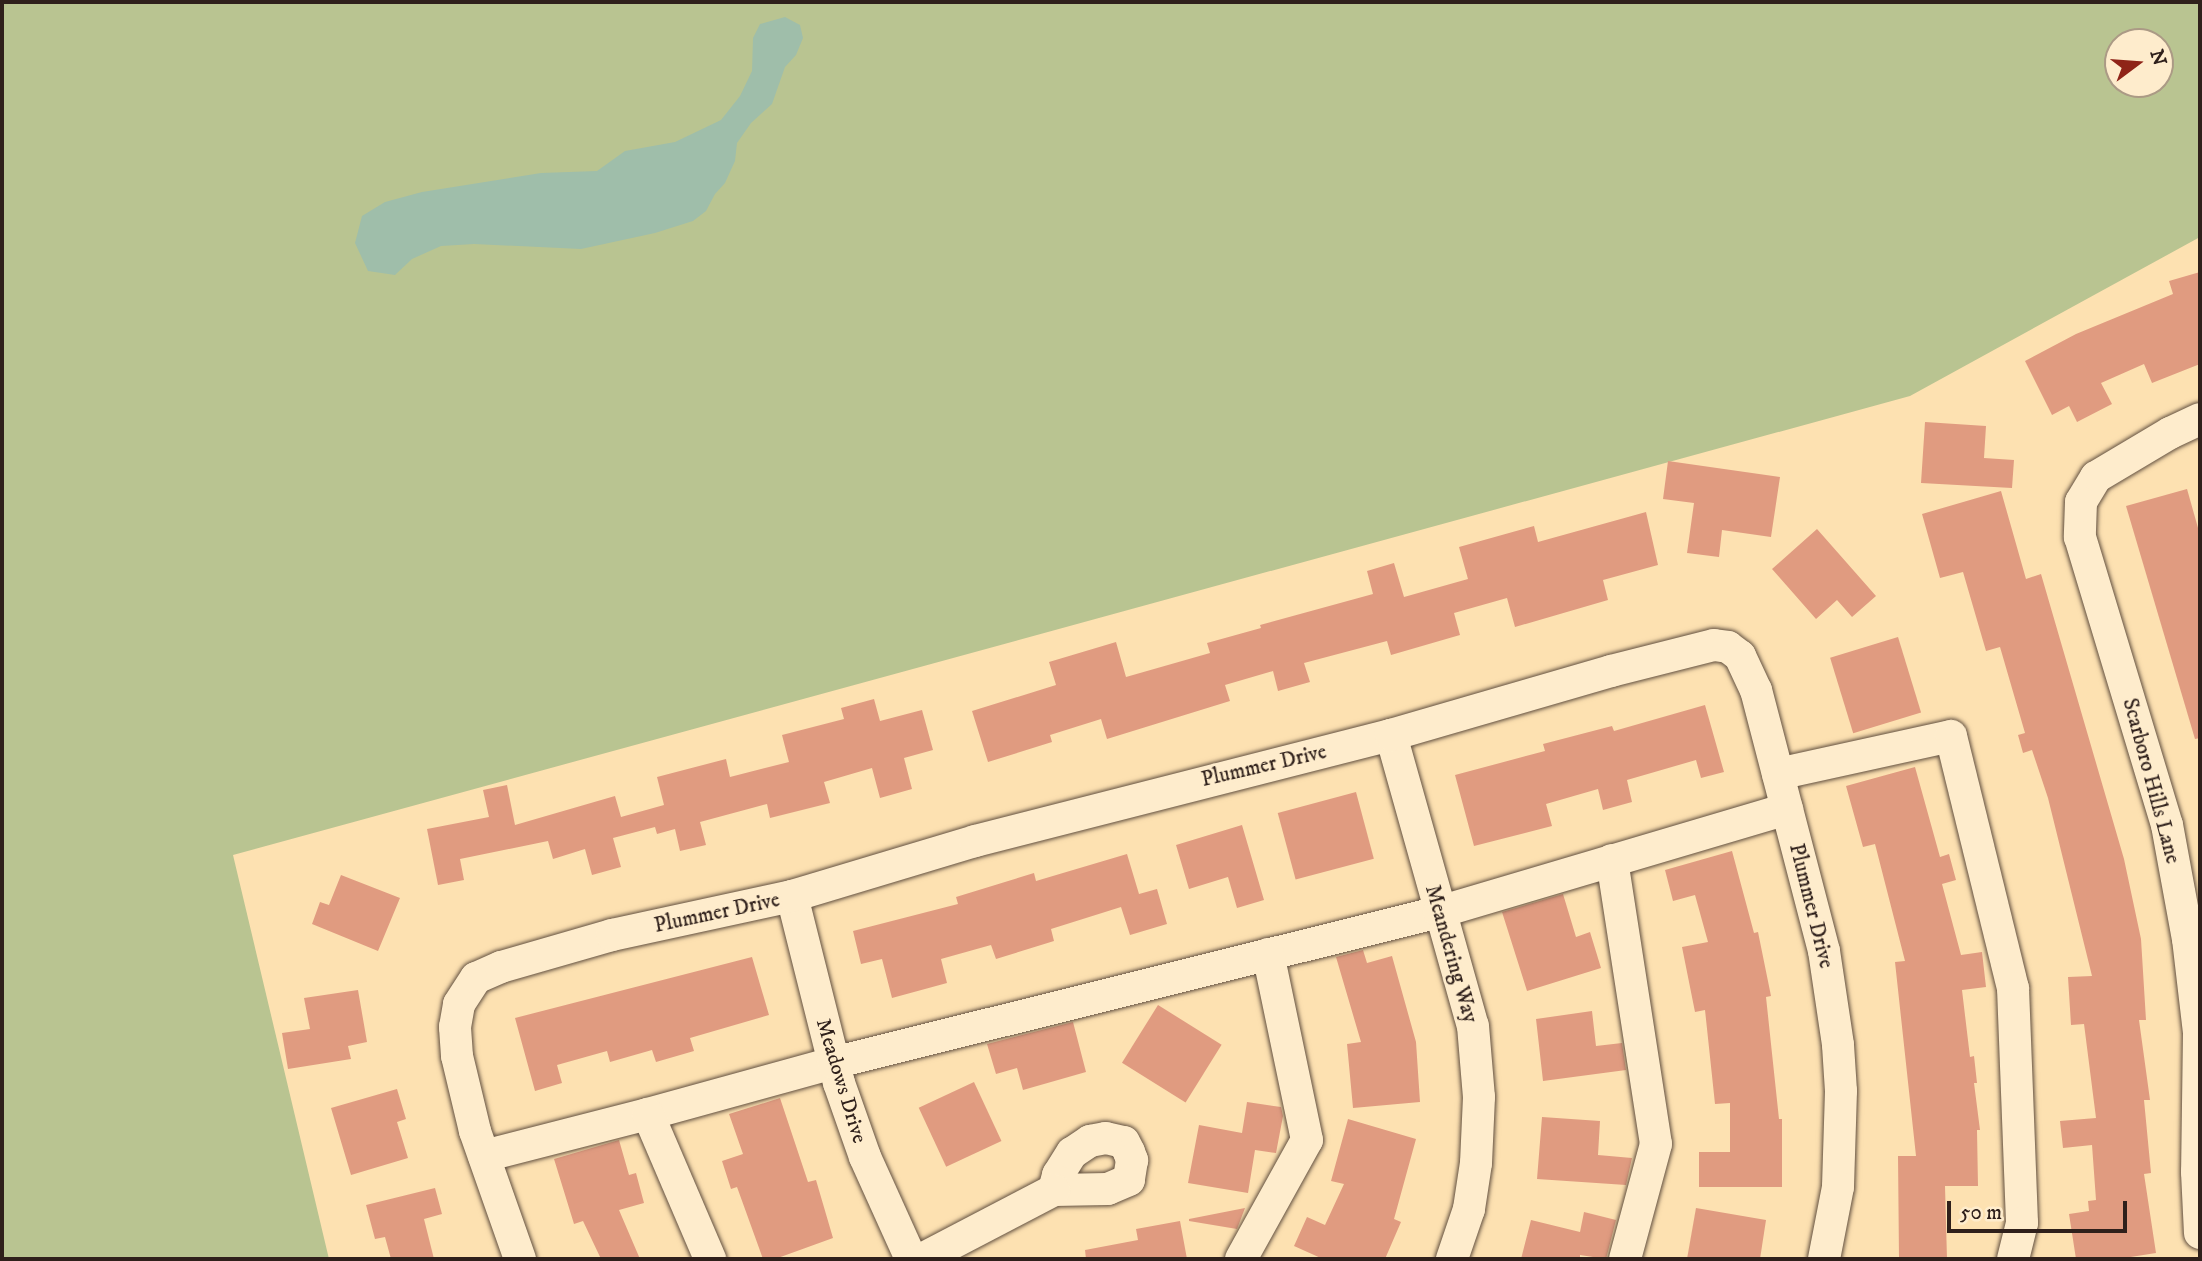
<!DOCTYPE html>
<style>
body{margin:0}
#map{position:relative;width:2202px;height:1261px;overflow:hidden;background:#fde1b1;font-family:"IM FELL DW Pica",serif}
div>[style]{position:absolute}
.green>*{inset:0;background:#b9c491}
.water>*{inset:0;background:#9fbeaa}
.building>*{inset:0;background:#e09b80;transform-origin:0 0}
.roads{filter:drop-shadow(0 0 2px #625040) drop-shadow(0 0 2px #625040)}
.minor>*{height:32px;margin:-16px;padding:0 16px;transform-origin:16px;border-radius:16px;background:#feeccc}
span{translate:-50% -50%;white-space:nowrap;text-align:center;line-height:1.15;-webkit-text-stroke:5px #feeccc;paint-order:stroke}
.street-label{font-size:21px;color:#2f201b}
.frame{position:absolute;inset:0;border:4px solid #2f201b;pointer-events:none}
.north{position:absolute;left:2104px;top:28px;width:70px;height:70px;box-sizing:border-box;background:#feeccc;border:2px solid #ab9a85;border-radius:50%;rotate:74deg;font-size:19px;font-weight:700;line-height:28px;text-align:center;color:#2f201b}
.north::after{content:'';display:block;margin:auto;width:24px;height:32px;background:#8f2418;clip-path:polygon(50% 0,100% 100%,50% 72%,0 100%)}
.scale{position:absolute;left:1947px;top:1201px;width:180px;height:32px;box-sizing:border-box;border:4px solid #2f201b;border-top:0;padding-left:9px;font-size:21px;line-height:24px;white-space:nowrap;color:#2f201b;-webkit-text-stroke:5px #feeccc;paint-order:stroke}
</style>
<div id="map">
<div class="green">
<i style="clip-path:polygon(evenodd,2px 2px,2200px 2px,2200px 237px,1910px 396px,233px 855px,329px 1259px,2px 1259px,2px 2px,2118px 42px,2160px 42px,2160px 84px,2118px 84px,2118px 42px)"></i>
</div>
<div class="water">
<i style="clip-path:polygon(785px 17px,800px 25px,803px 38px,796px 55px,785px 67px,772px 104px,751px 123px,737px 143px,735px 161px,725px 183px,715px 194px,706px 211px,693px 221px,655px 233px,581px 249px,474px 244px,441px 246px,412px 259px,395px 275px,368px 271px,355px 243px,362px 216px,385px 202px,422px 192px,541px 173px,597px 171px,625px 151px,675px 142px,721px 120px,740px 96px,752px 71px,753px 38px,760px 24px)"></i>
</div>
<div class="building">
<i style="clip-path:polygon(2200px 272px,2200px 364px,2152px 383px,2144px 364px,2101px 383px,2112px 404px,2077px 422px,2069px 406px,2052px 415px,2025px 361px,2076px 334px,2173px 294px,2169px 281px)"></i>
<i style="clip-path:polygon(1925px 422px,1986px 426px,1984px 458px,2014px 460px,2012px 488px,1921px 483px)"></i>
<i style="clip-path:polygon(1668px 461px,1780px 477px,1771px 537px,1722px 530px,1719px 557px,1687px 553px,1694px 503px,1663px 499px)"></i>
<i style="clip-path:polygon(2187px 489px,2200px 535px,2200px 738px,2195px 739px,2126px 506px)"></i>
<i style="clip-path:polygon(2001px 491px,2026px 579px,2041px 574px,2124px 859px,2141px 939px,2146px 1020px,2139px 1020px,2150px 1100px,2144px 1100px,2151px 1173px,2144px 1174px,2156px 1253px,2118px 1259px,2076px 1259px,2069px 1214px,2089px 1211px,2088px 1201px,2096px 1200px,2092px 1145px,2063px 1148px,2060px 1121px,2096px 1118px,2084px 1024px,2071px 1025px,2068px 977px,2092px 976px,2048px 798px,2032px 750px,2023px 753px,2018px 735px,2025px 733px,2000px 647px,1986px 651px,1963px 572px,1940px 578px,1922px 514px)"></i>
<i style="clip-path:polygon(1646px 512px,1658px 565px,1603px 580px,1608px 600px,1515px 627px,1507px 598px,1454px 613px,1460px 635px,1391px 655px,1387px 641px,1304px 663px,1310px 682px,1278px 691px,1273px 671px,1225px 685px,1230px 701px,1107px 739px,1101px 719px,1050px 735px,1052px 742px,988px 762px,972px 711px,1056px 685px,1049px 662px,1116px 642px,1126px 677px,1210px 653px,1207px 643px,1261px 628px,1260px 625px,1373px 594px,1367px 571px,1394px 563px,1404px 597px,1468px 579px,1459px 547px,1534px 526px,1538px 542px)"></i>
<i style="clip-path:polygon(1817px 529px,1876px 596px,1852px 617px,1837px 600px,1816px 619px,1772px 569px)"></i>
<i style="left:1898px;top:637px;width:79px;height:71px;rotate:73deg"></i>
<i style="clip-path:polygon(874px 699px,880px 721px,922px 710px,933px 750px,904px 758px,912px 789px,880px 798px,872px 768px,824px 782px,830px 803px,770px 818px,767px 804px,700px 822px,706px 845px,680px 851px,675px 829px,657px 834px,655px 827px,613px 838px,621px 867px,592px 875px,585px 849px,553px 859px,548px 841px,460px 859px,464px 880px,438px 885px,427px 829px,489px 817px,483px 790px,507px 785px,515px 825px,615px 796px,621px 817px,664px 805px,657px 777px,726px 759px,730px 777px,789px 762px,782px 735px,844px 719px,841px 708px)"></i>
<i style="clip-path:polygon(1705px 705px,1724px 772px,1701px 778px,1696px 760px,1627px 780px,1632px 802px,1603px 810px,1598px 789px,1546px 804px,1552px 826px,1474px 846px,1455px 775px,1545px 751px,1543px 744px,1612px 726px,1614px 731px)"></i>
<i style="clip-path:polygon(1915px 767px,1940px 857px,1949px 854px,1956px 880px,1942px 884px,1961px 955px,1982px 952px,1986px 987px,1962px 990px,1970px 1057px,1974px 1056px,1977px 1083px,1974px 1083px,1980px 1130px,1977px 1130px,1978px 1186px,1945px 1186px,1947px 1259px,1899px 1259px,1898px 1156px,1916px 1156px,1895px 962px,1905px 961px,1875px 844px,1863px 847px,1846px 786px)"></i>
<i style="left:1356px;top:792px;width:69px;height:81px;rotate:75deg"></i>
<i style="clip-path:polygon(1242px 825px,1264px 900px,1237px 908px,1228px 877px,1189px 889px,1176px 845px)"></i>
<i style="clip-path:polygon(1732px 851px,1754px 933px,1758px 932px,1771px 996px,1766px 997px,1779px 1119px,1782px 1119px,1782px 1187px,1699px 1187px,1699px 1152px,1730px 1152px,1730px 1103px,1715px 1104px,1705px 1010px,1695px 1012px,1682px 947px,1708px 942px,1695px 895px,1673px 901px,1665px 870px)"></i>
<i style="clip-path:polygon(1127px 854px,1139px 894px,1157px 889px,1167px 924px,1130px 935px,1121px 907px,1051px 929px,1054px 941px,996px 959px,991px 945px,941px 959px,947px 983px,892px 998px,882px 959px,861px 964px,853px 931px,958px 904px,956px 897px,1034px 873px,1036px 881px)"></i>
<i style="clip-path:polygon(341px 875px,400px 898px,378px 951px,312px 924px,320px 902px,329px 905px)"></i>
<i style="clip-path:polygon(1563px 894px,1576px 937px,1590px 932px,1601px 968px,1527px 991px,1502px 912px)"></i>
<i style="clip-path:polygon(1363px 950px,1367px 963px,1392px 956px,1416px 1042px,1420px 1102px,1353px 1108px,1347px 1044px,1361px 1042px,1336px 957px)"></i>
<i style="clip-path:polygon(752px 957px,769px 1015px,690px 1038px,694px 1051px,656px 1062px,652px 1050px,610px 1062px,607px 1051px,557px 1065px,562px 1083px,535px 1091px,515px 1018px)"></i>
<i style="clip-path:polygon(358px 990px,367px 1042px,348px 1046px,351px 1059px,288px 1069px,282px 1033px,310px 1029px,304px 998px)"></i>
<i style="left:1158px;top:1005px;width:75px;height:68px;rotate:32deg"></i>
<i style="clip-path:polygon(1592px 1011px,1596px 1046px,1622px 1043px,1626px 1070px,1543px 1081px,1536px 1019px)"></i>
<i style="clip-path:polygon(1073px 1022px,1086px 1072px,1023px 1090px,1017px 1068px,996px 1074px,987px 1044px)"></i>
<i style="left:974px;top:1082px;width:65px;height:61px;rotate:65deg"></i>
<i style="clip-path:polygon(397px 1089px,406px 1119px,397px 1122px,408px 1158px,351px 1175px,331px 1108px)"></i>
<i style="clip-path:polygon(780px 1098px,808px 1182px,816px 1180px,833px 1238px,775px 1259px,763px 1259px,737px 1187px,731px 1189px,722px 1161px,743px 1154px,729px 1114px)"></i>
<i style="clip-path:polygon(1247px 1102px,1281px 1107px,1283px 1116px,1276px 1153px,1255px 1150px,1248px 1193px,1188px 1183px,1199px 1125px,1242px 1133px)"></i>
<i style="clip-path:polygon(1542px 1117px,1600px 1121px,1598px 1155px,1632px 1158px,1626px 1185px,1537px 1179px)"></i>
<i style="clip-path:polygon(1348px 1119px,1416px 1139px,1394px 1219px,1401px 1222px,1385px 1259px,1323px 1259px,1294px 1246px,1307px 1217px,1325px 1225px,1344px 1184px,1331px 1181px)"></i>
<i style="clip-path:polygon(619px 1140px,629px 1175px,636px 1173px,644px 1203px,619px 1210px,640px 1259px,601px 1259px,583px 1221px,574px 1224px,554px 1159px)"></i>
<i style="clip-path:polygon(435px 1188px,442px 1214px,424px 1219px,434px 1259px,391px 1259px,385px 1237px,375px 1239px,366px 1205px)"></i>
<i style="clip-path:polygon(1245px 1208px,1237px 1229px,1189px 1221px,1189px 1219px)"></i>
<i style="clip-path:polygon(1696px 1208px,1766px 1220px,1760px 1259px,1687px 1259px)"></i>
<i style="clip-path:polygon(1584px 1212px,1616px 1220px,1606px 1259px,1580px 1255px,1580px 1259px,1521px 1259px,1531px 1220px,1580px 1232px)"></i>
<i style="clip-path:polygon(1180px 1221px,1187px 1259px,1086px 1259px,1085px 1250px,1138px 1240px,1136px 1229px)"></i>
</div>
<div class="roads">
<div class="minor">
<i style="left:2200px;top:419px;width:33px;rotate:155deg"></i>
<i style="left:2170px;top:433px;width:86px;rotate:149.3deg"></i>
<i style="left:2096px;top:477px;width:29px;rotate:121deg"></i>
<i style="left:2081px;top:502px;width:35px;rotate:92deg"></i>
<i style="left:2080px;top:537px;width:301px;rotate:73.2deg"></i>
<i style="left:2167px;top:825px;width:116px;rotate:79.6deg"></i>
<i style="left:2188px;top:939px;width:95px;rotate:83.3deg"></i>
<i style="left:2199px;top:1033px;width:139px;rotate:90.8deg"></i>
<i style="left:2197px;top:1172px;width:61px;rotate:87.2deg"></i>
<i style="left:1391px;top:735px;width:302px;rotate:74.3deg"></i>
<i style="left:1473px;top:1026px;width:71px;rotate:85.2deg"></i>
<i style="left:1479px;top:1097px;width:66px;rotate:92.6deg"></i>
<i style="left:1476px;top:1163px;width:47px;rotate:98.7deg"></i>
<i style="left:1469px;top:1209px;width:53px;rotate:108.8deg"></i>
<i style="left:1778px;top:774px;width:177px;rotate:-12.4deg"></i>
<i style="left:1951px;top:736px;width:260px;rotate:76.2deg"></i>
<i style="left:2013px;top:988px;width:235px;rotate:87.8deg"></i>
<i style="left:2022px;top:1223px;width:37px;rotate:104deg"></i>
<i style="left:1612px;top:860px;width:287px;rotate:81.2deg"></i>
<i style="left:1656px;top:1144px;width:119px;rotate:105.1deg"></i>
<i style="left:792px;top:896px;width:193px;rotate:75.9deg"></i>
<i style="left:839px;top:1083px;width:78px;rotate:70.6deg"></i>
<i style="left:865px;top:1157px;width:112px;rotate:65.7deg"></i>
<i style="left:648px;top:1114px;width:192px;rotate:-15.4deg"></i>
<i style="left:833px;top:1063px;width:625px;rotate:-13.99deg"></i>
<i style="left:1439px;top:912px;width:363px;rotate:-16.5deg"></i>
<i style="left:1106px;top:1138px;width:18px;rotate:13deg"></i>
<i style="left:1124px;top:1142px;width:11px;rotate:63deg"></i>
<i style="left:1129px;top:1152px;width:9px;rotate:69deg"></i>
<i style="left:1132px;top:1160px;width:20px;rotate:99deg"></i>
<i style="left:1129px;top:1180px;width:23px;rotate:157deg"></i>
<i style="left:1108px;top:1189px;width:54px;rotate:178.9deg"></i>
<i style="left:1054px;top:1190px;width:16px;rotate:-75deg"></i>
<i style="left:1058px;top:1175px;width:26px;rotate:-58deg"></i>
<i style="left:1072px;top:1153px;width:22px;rotate:-34deg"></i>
<i style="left:1090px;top:1141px;width:16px;rotate:-11deg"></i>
<i style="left:484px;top:1156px;width:169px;rotate:-14.4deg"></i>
<i style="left:648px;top:1114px;width:158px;rotate:66.8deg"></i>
<i style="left:520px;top:1259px;width:136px;rotate:-109.4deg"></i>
<i style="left:475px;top:1131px;width:77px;rotate:-103.5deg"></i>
<i style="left:457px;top:1056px;width:29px;rotate:-94deg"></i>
<i style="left:455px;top:1027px;width:23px;rotate:-80deg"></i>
<i style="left:459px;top:1004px;width:31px;rotate:-57deg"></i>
<i style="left:476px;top:978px;width:27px;rotate:-24deg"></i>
<i style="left:501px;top:967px;width:116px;rotate:-16.1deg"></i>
<i style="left:612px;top:935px;width:184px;rotate:-12.2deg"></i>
<i style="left:792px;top:896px;width:191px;rotate:-16.7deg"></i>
<i style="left:975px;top:841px;width:429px;rotate:-14.3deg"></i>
<i style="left:1391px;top:735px;width:229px;rotate:-16.2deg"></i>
<i style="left:1611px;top:671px;width:106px;rotate:-14.2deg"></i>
<i style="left:1714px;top:645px;width:14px;rotate:8deg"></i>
<i style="left:1728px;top:647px;width:15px;rotate:37deg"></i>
<i style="left:1740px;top:656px;width:38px;rotate:65deg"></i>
<i style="left:1756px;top:690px;width:270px;rotate:75.4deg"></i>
<i style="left:1824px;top:951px;width:95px;rotate:81.5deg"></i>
<i style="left:1838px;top:1045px;width:46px;rotate:86.3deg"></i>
<i style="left:1841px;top:1091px;width:96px;rotate:91.8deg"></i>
<i style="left:1838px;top:1187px;width:73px;rotate:101deg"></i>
<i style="left:922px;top:1259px;width:149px;rotate:-27.6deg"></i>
<i style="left:1241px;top:1259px;width:136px;rotate:-61deg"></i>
<i style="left:1307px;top:1140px;width:190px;rotate:-101.8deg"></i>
</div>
</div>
<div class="street-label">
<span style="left:1264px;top:766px;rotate:-13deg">Plummer Drive</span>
<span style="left:2151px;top:781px;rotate:75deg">Scarboro Hills Lane</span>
<span style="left:1811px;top:906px;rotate:76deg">Plummer Drive</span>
<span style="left:717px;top:913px;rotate:-12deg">Plummer Drive</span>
<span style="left:1451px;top:954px;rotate:74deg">Meandering Way</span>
<span style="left:841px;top:1081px;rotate:73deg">Meadows Drive</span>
</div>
<div class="frame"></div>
<div class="north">N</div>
<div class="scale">50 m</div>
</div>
